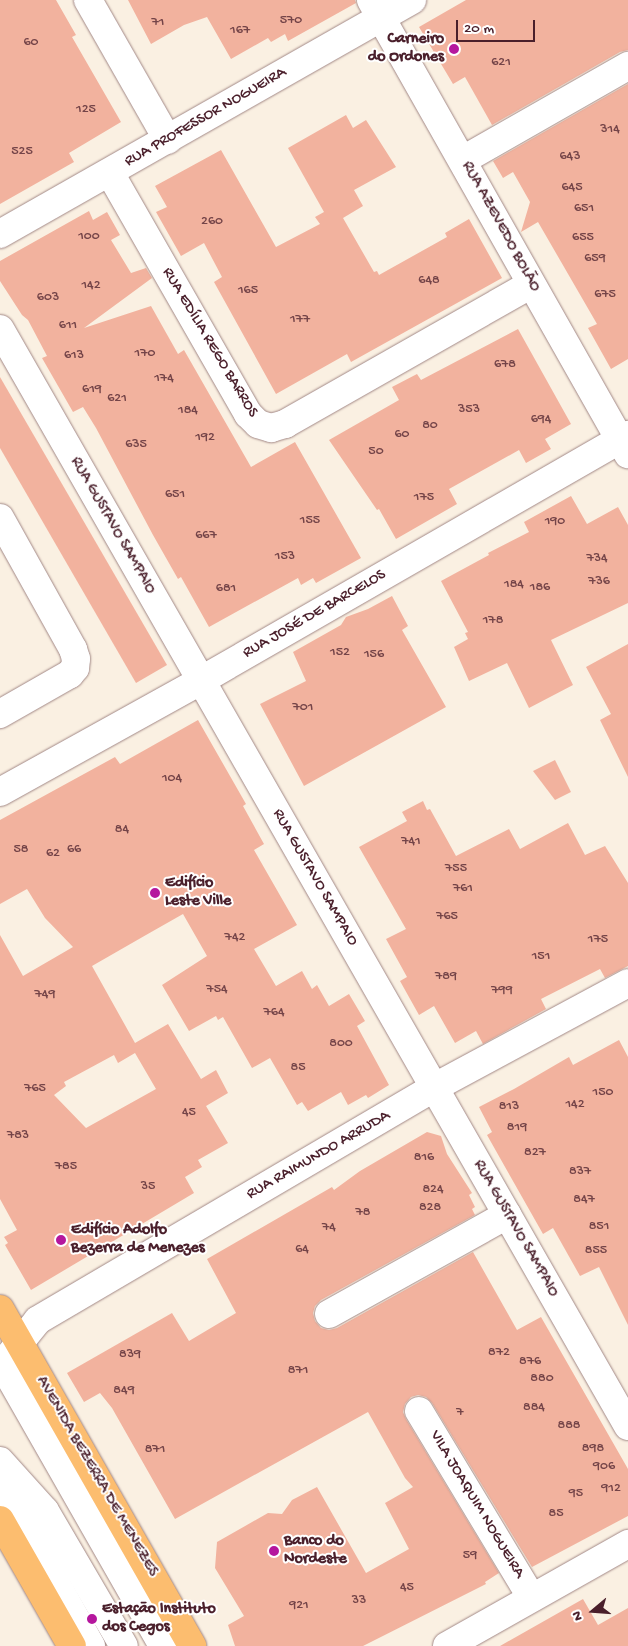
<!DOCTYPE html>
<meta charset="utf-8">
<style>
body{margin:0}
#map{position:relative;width:628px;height:1646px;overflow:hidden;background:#faf0e2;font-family:"Gochi Hand",sans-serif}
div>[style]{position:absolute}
.building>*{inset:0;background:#f2b29e}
.roads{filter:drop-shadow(0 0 1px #a28886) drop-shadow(0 0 1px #a28886)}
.minor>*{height:28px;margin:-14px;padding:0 14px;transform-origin:14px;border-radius:14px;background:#fff}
.major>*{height:28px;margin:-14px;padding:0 14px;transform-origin:14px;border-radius:14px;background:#fcbd6f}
.dots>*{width:14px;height:14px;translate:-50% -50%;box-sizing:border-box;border:2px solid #fff;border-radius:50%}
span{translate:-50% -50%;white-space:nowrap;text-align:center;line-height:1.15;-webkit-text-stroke:4px #fff;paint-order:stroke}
.number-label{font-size:14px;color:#744448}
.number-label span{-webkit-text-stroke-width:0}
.poi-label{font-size:16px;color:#4a1f2b;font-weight:700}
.right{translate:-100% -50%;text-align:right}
.left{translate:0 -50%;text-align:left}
.street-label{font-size:16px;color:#4a1f2b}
.north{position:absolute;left:568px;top:1586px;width:50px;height:50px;-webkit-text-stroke:4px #fff;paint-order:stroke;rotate:252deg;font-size:14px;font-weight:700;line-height:20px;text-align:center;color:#4a1f2b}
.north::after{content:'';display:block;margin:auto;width:18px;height:22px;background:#4a1f2b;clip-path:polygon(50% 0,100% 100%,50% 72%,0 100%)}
.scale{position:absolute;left:456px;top:20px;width:79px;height:22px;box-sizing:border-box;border:2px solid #4a1f2b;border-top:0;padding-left:6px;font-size:15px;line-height:18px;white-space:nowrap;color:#4a1f2b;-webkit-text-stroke:4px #fff;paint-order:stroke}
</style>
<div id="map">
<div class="building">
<i style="clip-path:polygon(0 0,56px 0,76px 35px,72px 37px,121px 122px,69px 153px,74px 162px,0 204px)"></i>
<i style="clip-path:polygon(128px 0,355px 0,356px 3px,288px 41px,285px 34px,271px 42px,268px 38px,231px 59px,207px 17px,184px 25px,151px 44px)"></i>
<i style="clip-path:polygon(466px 0,628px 0,628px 50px,620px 52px,492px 125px,465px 77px,453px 84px,419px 27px)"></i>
<i style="clip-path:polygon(628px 84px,628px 359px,611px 369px,588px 328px,597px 324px,538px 222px,521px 232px,530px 202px,513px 172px,503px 178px,493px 161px)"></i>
<i style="clip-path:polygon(346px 115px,353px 128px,366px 120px,396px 167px,354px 190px,363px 206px,343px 218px,374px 272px,377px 271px,379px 275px,447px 237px,445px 233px,469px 219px,502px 278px,351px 362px,347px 354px,276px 394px,214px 282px,222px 277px,204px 243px,181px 256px,156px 212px,167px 207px,155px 186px,221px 150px,276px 247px,320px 224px,315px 217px,324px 212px,288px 148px)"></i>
<i style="clip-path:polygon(89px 211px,93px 220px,107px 212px,120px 235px,111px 240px,131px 273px,146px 268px,152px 278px,84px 328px,151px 306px,178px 354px,184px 350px,251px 467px,295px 442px,361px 558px,316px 583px,313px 578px,301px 585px,298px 578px,209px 627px,181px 577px,178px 579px,153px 535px,96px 428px,83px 407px,73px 412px,42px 358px,47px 356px,28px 320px,22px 315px,0 281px,0 261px)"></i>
<i style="clip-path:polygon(518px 329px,571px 424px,545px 439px,551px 449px,526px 463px,519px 450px,449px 489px,457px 504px,396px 539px,379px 509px,377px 510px,329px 440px,399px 400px,392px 387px,417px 374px,421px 380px)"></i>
<i style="clip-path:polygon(0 377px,167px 665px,136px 683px,0 448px)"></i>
<i style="clip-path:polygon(571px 496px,587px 524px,618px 507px,628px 525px,628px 603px,551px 640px,573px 685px,529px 708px,507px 663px,469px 681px,454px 647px,468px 639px,465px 633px,468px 632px,441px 581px,489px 555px,488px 553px,529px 532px,524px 522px)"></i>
<i style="clip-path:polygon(392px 596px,408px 626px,402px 630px,446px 707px,304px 786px,260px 704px,306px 681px,293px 652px,341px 625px,346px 617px,368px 609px)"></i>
<i style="clip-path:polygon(628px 644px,628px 777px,600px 720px,611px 714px,586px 667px)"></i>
<i style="clip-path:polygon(evenodd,198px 720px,246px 804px,243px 806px,264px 844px,254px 850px,297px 925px,254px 949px,276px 986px,302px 971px,312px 989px,317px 985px,329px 1006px,349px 994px,365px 1021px,357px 1026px,389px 1085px,368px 1098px,366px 1095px,348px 1105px,341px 1092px,308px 1111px,302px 1102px,297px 1105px,270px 1058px,252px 1068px,223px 1017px,218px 1020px,216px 1016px,189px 1031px,162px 985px,207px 956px,183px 914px,146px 935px,92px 966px,135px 1043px,168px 1024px,201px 1079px,216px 1070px,228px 1093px,206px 1106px,228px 1143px,198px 1160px,202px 1167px,185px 1177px,194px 1193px,31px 1290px,5px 1245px,8px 1243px,4px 1237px,17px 1230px,0 1199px,0 935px,23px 976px,73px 947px,45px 918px,27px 889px,0 904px,0 820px,115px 757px,120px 764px,198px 720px,135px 1053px,156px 1089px,86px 1128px,54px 1095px,66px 1086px,64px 1082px,114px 1055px,118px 1063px,135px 1053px)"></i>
<i style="clip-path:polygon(555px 760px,571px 792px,555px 800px,533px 771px)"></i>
<i style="clip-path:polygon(423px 801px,427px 810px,430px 809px,456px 856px,509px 829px,520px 849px,568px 823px,585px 855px,605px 846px,628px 883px,628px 966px,605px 978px,600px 969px,541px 999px,546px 1009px,483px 1044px,476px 1031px,455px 1043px,434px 1006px,419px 1015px,400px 981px,407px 977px,386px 939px,406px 929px,359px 847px,407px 821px,402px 812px)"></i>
<i style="clip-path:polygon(619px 1040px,628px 1057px,628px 1325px,599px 1267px,580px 1276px,553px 1228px,543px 1234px,487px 1135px,492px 1132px,479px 1107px,514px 1089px,569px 1057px,573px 1065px)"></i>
<i style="clip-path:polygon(427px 1132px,441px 1136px,447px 1154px,472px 1193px,469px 1195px,475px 1207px,472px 1209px,475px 1215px,321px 1300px,315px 1306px,313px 1313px,315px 1321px,321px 1328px,329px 1330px,337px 1328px,473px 1252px,517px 1330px,541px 1317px,628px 1469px,628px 1516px,532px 1567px,432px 1403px,426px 1397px,418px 1395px,411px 1397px,405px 1404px,403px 1412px,406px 1419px,499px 1573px,485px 1582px,486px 1584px,363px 1646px,235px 1646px,228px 1625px,244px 1616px,215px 1568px,217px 1542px,268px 1513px,282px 1514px,292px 1500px,317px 1487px,366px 1573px,409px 1549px,385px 1503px,413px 1487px,405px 1478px,368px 1412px,175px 1519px,112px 1408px,100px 1393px,84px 1402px,67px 1373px,172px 1313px,189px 1341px,236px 1313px,207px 1259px,332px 1187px,334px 1190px,360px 1171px)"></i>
<i style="clip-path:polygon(583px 1599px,598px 1625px,628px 1608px,628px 1646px,500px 1646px)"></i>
</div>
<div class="roads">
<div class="minor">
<i style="left:88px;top:0;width:161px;rotate:60.3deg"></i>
<i style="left:371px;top:0;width:522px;rotate:60.49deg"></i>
<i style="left:463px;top:160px;width:190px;rotate:-29.7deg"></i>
<i style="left:110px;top:173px;width:278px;rotate:60.2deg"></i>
<i style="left:248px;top:414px;width:14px;rotate:45deg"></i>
<i style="left:258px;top:424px;width:14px;rotate:17deg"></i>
<i style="left:271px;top:428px;width:15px;rotate:-16deg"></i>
<i style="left:285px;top:424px;width:283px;rotate:-29.6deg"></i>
<i style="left:0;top:234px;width:474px;rotate:-29.6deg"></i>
<i style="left:0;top:329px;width:1264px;rotate:60.21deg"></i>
<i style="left:0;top:518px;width:150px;rotate:60.9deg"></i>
<i style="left:73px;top:649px;width:10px;rotate:73deg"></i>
<i style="left:76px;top:659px;width:9px;rotate:96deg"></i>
<i style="left:75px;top:668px;width:8px;rotate:130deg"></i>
<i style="left:70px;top:674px;width:81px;rotate:150.3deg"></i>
<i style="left:0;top:792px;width:229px;rotate:-29deg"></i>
<i style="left:200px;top:681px;width:494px;rotate:-29.9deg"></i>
<i style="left:329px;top:1314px;width:204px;rotate:-29.1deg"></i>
<i style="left:0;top:1360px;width:329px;rotate:60.3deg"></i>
<i style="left:0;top:1367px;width:60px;rotate:-51deg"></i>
<i style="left:38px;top:1320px;width:460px;rotate:-30.4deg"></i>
<i style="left:435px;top:1087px;width:219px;rotate:-28.3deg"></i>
<i style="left:419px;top:1411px;width:218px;rotate:58.9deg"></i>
<i style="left:0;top:1461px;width:67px;rotate:48deg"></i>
<i style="left:45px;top:1511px;width:156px;rotate:59.7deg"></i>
<i style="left:0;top:1475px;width:53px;rotate:65.4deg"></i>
<i style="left:22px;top:1523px;width:141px;rotate:60.7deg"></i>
<i style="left:447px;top:1646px;width:208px;rotate:-29.4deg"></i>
</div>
<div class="major">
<i style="left:0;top:1309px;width:388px;rotate:60.3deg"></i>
<i style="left:0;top:1520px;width:145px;rotate:60.3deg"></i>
</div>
</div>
<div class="dots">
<i style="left:454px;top:49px;background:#b5179e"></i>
<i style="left:155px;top:893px;background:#b5179e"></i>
<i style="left:61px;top:1240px;background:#b5179e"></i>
<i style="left:274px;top:1551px;background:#b5179e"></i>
<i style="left:92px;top:1619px;background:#b5179e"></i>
</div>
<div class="number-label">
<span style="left:291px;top:21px">570</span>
<span style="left:158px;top:23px">71</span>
<span style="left:240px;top:31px">167</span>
<span style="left:31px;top:43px">60</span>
<span style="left:501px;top:63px">621</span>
<span style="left:86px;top:110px">125</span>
<span style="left:610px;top:130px">314</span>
<span style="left:22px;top:152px">525</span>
<span style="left:570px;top:157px">643</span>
<span style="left:572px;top:188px">645</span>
<span style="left:584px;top:209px">651</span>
<span style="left:212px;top:222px">260</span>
<span style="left:89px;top:237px">100</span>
<span style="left:583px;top:238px">655</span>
<span style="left:595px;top:259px">659</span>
<span style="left:429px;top:281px">648</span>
<span style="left:91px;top:286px">142</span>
<span style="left:248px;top:291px">165</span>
<span style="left:605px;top:295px">675</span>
<span style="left:48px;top:298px">603</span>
<span style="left:300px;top:320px">177</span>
<span style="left:68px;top:326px">611</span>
<span style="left:145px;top:354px">170</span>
<span style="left:74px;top:356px">613</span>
<span style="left:505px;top:365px">678</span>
<span style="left:164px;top:379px">174</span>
<span style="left:92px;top:390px">619</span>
<span style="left:117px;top:399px">621</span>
<span style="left:469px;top:410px">353</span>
<span style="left:188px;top:411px">184</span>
<span style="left:541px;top:420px">694</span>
<span style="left:430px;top:426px">80</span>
<span style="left:402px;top:435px">60</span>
<span style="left:205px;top:438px">192</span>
<span style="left:136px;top:445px">635</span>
<span style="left:376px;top:452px">50</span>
<span style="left:175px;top:495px">651</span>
<span style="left:424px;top:498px">175</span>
<span style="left:310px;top:521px">155</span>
<span style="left:555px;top:522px">190</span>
<span style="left:206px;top:536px">667</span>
<span style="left:285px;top:557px">153</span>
<span style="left:597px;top:559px">734</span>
<span style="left:599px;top:582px">736</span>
<span style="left:514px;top:585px">184</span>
<span style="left:540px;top:588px">186</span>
<span style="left:226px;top:589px">681</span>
<span style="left:493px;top:621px">178</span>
<span style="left:340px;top:653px">152</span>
<span style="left:374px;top:655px">156</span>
<span style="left:303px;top:708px">701</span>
<span style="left:172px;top:779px">104</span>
<span style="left:122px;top:830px">84</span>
<span style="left:411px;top:842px">741</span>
<span style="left:21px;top:850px">58</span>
<span style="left:74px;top:850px">66</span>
<span style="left:53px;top:854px">62</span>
<span style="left:456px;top:869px">755</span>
<span style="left:463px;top:889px">761</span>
<span style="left:447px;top:917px">765</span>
<span style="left:235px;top:938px">742</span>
<span style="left:598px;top:940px">175</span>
<span style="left:541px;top:957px">151</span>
<span style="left:446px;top:977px">789</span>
<span style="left:217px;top:990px">754</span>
<span style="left:502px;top:991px">799</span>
<span style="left:45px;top:995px">749</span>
<span style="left:274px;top:1013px">764</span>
<span style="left:341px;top:1044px">800</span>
<span style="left:298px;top:1068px">85</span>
<span style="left:35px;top:1089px">765</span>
<span style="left:603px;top:1093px">150</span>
<span style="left:575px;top:1105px">142</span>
<span style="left:509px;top:1107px">813</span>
<span style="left:189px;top:1113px">45</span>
<span style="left:517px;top:1128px">819</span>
<span style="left:18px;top:1136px">783</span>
<span style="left:535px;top:1153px">827</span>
<span style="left:424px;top:1158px">816</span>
<span style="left:66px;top:1167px">785</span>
<span style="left:580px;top:1172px">837</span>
<span style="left:148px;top:1187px">35</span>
<span style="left:433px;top:1190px">824</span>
<span style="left:584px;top:1200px">847</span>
<span style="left:430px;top:1208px">828</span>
<span style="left:363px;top:1213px">78</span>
<span style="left:599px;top:1227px">851</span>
<span style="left:329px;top:1228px">74</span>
<span style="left:302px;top:1250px">64</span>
<span style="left:596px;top:1251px">855</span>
<span style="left:499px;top:1353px">872</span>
<span style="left:130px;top:1355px">839</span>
<span style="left:530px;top:1362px">876</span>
<span style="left:298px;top:1371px">871</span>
<span style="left:542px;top:1379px">880</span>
<span style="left:124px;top:1391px">849</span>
<span style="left:534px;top:1408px">884</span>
<span style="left:460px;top:1413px">7</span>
<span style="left:569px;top:1426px">888</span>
<span style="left:593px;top:1449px">898</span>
<span style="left:155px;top:1450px">871</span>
<span style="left:604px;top:1467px">906</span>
<span style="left:611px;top:1489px">912</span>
<span style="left:576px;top:1494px">95</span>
<span style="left:556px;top:1514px">85</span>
<span style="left:470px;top:1556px">59</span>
<span style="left:407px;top:1588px">45</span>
<span style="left:359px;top:1601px">33</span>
<span style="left:299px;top:1606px">921</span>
</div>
<div class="poi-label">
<span class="right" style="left:444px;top:49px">Carneiro<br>do Ordones</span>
<span class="left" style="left:165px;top:893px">Edifício<br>Leste Ville</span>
<span class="left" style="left:71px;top:1240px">Edifício Adolfo<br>Bezerra de Menezes</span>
<span class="left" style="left:284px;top:1551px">Banco do<br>Nordeste</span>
<span class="left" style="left:102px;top:1619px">Estação Instituto<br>dos Cegos</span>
</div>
<div class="street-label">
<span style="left:206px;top:118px;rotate:-30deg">RUA PROFESSOR NOGUEIRA</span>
<span style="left:500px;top:227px;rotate:61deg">RUA AZEVEDO BOLÃO</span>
<span style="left:209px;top:343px;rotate:59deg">RUA EDÍLIA REGO BARROS</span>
<span style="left:112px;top:526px;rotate:60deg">RUA GUSTAVO SAMPAIO</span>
<span style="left:315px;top:615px;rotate:-30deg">RUA JOSÉ DE BARCELOS</span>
<span style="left:314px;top:878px;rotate:60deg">RUA GUSTAVO SAMPAIO</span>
<span style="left:319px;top:1156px;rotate:-30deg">RUA RAIMUNDO ARRUDA</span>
<span style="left:515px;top:1229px;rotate:60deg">RUA GUSTAVO SAMPAIO</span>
<span style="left:96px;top:1477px;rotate:60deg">AVENIDA BEZERRA DE MENEZES</span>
<span style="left:476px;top:1505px;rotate:59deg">VILA JOAQUIM NOGUEIRA</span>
</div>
<div class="north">N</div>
<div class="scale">20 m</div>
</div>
